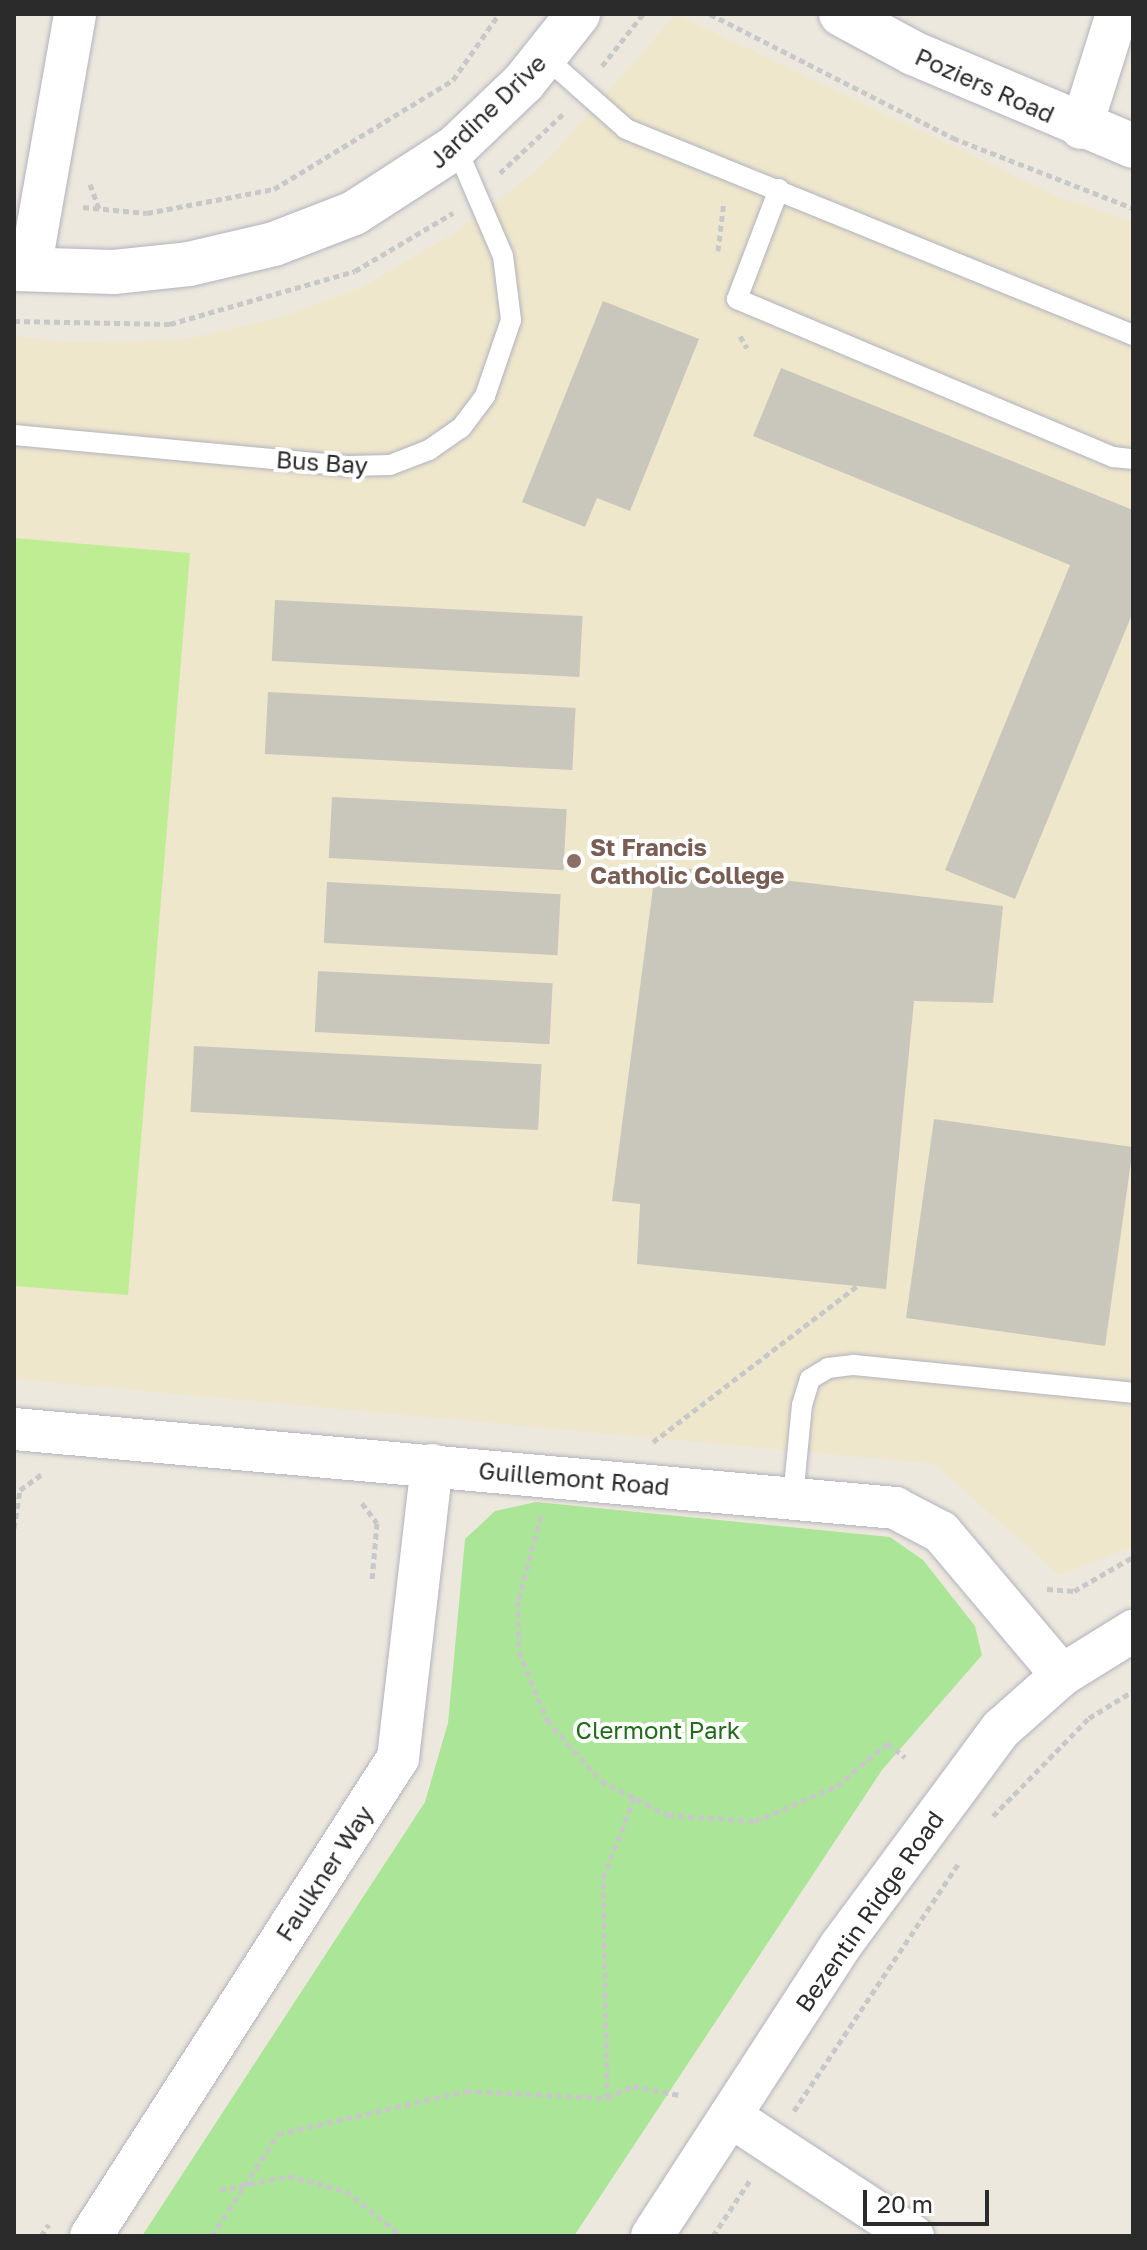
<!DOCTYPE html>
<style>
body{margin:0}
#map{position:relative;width:1147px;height:2250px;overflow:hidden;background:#ede8dd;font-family:"Golos Text",sans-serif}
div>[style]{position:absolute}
.education>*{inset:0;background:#efe7cc}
.green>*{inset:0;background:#abe598}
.pitch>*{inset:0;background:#beed94}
.building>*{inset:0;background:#c9c6bc;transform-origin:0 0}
.path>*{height:5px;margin-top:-2.5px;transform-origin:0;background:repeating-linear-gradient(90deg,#c8c8c8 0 6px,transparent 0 10px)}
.roads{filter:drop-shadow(0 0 2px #b1b2bf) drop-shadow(0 0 2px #b1b2bf)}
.lane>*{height:20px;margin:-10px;padding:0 10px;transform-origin:10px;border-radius:10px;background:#fff}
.street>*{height:42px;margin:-21px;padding:0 21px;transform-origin:21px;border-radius:21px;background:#fff}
.secondary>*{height:44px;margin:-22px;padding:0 22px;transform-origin:22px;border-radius:22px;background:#fff}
.dots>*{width:22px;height:22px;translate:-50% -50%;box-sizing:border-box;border:4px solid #fff;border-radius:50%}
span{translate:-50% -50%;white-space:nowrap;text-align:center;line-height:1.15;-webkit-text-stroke:8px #fff;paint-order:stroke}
.street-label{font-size:24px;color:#2b2b2b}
.education-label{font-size:24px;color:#785e54;font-weight:700}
.left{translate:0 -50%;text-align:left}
.park-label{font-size:24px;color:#216b19}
.frame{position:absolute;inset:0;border:16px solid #2b2b2b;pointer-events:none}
.scale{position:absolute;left:863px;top:2190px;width:126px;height:36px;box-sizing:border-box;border:4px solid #2b2b2b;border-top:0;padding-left:10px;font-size:24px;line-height:28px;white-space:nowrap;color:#2b2b2b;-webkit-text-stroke:6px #fff;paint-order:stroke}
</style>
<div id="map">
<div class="education">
<i style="clip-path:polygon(676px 14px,1059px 197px,1133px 221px,1133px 1547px,1059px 1575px,934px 1464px,14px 1379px,14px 336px,75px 342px,187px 339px,281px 317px,362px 287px,453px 234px,542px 166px)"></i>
</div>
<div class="green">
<i style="clip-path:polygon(536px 1502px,890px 1537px,923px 1560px,975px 1626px,982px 1655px,882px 1770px,574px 2236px,142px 2236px,425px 1802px,448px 1723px,465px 1539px,495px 1511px)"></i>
</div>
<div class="pitch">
<i style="clip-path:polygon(14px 538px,190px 553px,128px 1295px,14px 1286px)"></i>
</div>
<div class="building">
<i style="clip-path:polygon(603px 301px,699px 339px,630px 511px,597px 498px,585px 527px,522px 502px)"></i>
<i style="clip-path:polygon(781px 368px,1133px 510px,1133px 612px,1015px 899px,945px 870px,1070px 565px,753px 436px)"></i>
<i style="left:275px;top:600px;width:308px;height:61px;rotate:3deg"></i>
<i style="left:268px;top:692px;width:308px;height:62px;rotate:3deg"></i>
<i style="left:332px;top:797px;width:235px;height:61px;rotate:3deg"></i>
<i style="clip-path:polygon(656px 865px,1003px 906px,993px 1003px,914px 1001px,886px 1289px,637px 1264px,640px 1204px,612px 1201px)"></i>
<i style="left:327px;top:882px;width:234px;height:61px;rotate:3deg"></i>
<i style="left:318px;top:971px;width:235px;height:61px;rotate:3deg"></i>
<i style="left:194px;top:1046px;width:348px;height:66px;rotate:3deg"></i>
<i style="left:934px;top:1119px;width:201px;height:201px;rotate:8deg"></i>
</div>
<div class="path">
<i style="left:710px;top:14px;width:273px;rotate:27deg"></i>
<i style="left:953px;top:138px;width:193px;rotate:21.3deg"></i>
<i style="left:602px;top:66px;width:66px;rotate:-51.7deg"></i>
<i style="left:500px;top:173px;width:86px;rotate:-43.1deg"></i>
<i style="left:90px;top:184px;width:27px;rotate:70deg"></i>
<i style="left:83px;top:207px;width:64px;rotate:5.4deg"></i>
<i style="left:147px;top:213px;width:129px;rotate:-10.7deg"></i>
<i style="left:274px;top:189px;width:210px;rotate:-31.3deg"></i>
<i style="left:453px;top:80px;width:80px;rotate:-55.1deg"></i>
<i style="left:718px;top:251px;width:50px;rotate:-83.2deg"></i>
<i style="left:14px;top:321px;width:156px;rotate:1.1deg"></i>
<i style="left:170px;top:324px;width:192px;rotate:-16deg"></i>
<i style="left:355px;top:271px;width:114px;rotate:-30.6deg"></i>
<i style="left:740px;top:336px;width:14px;rotate:60deg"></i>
<i style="left:653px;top:1442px;width:257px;rotate:-37.4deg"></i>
<i style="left:362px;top:1503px;width:25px;rotate:53deg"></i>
<i style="left:377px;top:1523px;width:57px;rotate:95deg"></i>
<i style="left:541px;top:1516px;width:88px;rotate:105.1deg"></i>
<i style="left:518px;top:1601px;width:51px;rotate:88.9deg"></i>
<i style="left:519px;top:1652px;width:74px;rotate:67.6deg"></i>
<i style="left:547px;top:1720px;width:81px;rotate:48.5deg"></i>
<i style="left:601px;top:1781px;width:75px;rotate:26.9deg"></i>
<i style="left:668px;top:1815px;width:87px;rotate:3.9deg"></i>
<i style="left:755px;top:1821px;width:89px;rotate:-23.1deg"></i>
<i style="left:837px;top:1786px;width:66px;rotate:-40.7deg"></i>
<i style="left:887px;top:1743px;width:23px;rotate:38deg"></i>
<i style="left:14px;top:1528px;width:38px;rotate:-81deg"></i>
<i style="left:20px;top:1490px;width:27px;rotate:-36deg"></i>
<i style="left:1047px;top:1589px;width:27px;rotate:4deg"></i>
<i style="left:1074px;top:1591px;width:68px;rotate:-30deg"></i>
<i style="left:993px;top:1816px;width:137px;rotate:-45.6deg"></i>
<i style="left:1089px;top:1718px;width:52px;rotate:-31.5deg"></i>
<i style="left:607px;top:2098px;width:29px;rotate:-25deg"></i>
<i style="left:633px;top:2086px;width:47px;rotate:11.1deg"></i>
<i style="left:794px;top:2111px;width:298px;rotate:-56.4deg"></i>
<i style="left:220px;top:2190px;width:69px;rotate:-11.6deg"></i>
<i style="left:288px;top:2176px;width:60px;rotate:14.5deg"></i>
<i style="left:346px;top:2191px;width:72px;rotate:38.8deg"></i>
<i style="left:41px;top:2236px;width:14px;rotate:-56deg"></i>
<i style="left:212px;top:2236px;width:121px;rotate:-57.1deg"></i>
<i style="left:278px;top:2134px;width:193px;rotate:-12.9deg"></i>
<i style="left:466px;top:2091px;width:141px;rotate:2.8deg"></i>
<i style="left:607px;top:2098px;width:220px;rotate:-91deg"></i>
<i style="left:603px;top:1878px;width:86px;rotate:-68.8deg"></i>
<i style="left:713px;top:2236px;width:67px;rotate:-56.5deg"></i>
</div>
<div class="roads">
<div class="lane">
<i style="left:545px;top:57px;width:108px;rotate:41.6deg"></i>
<i style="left:626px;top:129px;width:547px;rotate:22.11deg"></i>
<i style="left:779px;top:189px;width:118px;rotate:110.9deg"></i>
<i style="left:737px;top:299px;width:408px;rotate:22.8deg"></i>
<i style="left:1113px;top:457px;width:20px;rotate:6deg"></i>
<i style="left:14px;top:435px;width:337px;rotate:5.3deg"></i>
<i style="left:350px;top:466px;width:40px;rotate:-1.4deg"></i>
<i style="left:390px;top:465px;width:42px;rotate:-21deg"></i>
<i style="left:429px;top:450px;width:39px;rotate:-35deg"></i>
<i style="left:461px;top:428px;width:40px;rotate:-53deg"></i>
<i style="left:485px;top:396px;width:80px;rotate:-71.1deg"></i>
<i style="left:511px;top:320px;width:64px;rotate:-97.1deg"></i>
<i style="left:503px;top:256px;width:119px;rotate:-113.3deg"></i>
<i style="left:793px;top:1498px;width:93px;rotate:-84.5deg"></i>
<i style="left:802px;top:1405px;width:27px;rotate:-73deg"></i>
<i style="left:810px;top:1379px;width:21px;rotate:-31deg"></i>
<i style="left:828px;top:1368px;width:26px;rotate:-7deg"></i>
<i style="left:854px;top:1365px;width:280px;rotate:5.7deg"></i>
</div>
<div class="street">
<i style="left:1081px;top:128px;width:120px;rotate:-72.5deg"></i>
<i style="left:30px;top:270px;width:260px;rotate:-80deg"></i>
<i style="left:14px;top:1429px;width:885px;rotate:5.12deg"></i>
<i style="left:895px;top:1508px;width:52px;rotate:27.6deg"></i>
<i style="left:941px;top:1532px;width:187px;rotate:49.8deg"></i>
<i style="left:730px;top:2116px;width:219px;rotate:33.3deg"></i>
<i style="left:91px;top:2236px;width:568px;rotate:-57.29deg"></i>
<i style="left:398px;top:1758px;width:295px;rotate:-83.4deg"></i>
<i style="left:652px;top:2236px;width:347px;rotate:-57deg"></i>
<i style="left:841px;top:1945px;width:269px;rotate:-53.5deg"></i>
<i style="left:1001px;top:1729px;width:81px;rotate:-41.5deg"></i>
<i style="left:1062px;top:1675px;width:84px;rotate:-31.8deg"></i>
</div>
<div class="secondary">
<i style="left:841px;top:14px;width:82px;rotate:28.4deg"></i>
<i style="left:913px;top:53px;width:239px;rotate:22.9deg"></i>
<i style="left:14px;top:269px;width:100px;rotate:1.7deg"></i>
<i style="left:114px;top:272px;width:75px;rotate:-6.1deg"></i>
<i style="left:189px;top:264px;width:87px;rotate:-13.2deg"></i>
<i style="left:274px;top:244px;width:86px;rotate:-21.2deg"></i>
<i style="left:354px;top:213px;width:121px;rotate:-32.9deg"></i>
<i style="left:456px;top:147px;width:94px;rotate:-43.7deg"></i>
<i style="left:524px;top:82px;width:87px;rotate:-51.5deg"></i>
</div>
</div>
<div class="dots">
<i style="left:574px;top:861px;background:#8d6e63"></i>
</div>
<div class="street-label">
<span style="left:985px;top:85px;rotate:24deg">Poziers Road</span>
<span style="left:487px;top:111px;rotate:-44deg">Jardine Drive</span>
<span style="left:322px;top:462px;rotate:4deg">Bus Bay</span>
<span style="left:574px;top:1478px;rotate:5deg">Guillemont Road</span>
<span style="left:324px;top:1873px;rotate:-57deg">Faulkner Way</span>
<span style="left:869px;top:1911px;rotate:-55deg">Bezentin Ridge Road</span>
</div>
<div class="education-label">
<span class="left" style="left:590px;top:861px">St Francis<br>Catholic College</span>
</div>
<div class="park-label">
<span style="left:658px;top:1730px">Clermont Park</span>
</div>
<div class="frame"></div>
<div class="scale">20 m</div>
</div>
